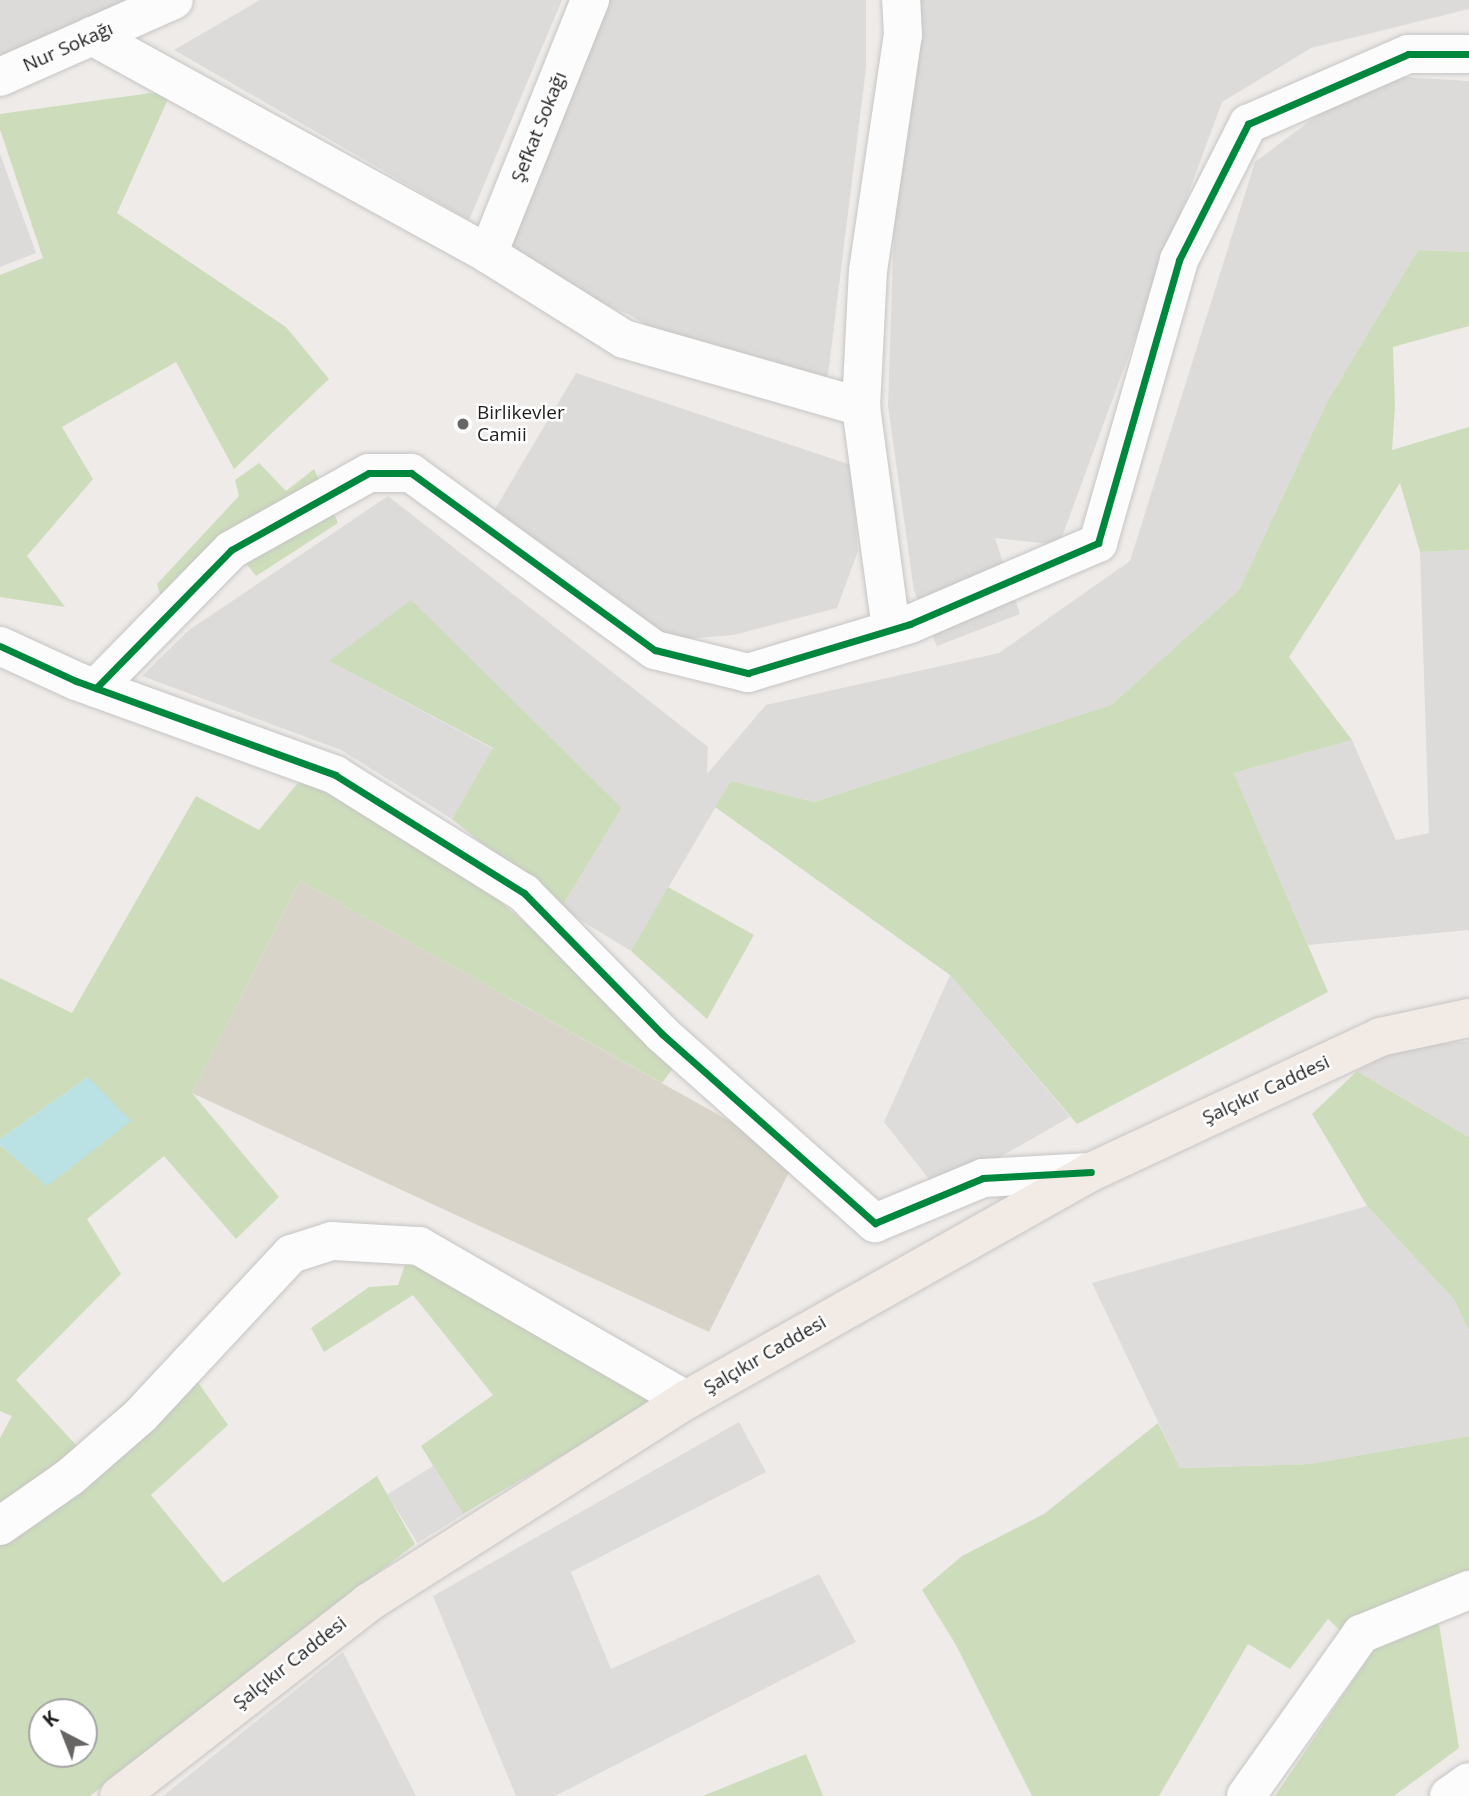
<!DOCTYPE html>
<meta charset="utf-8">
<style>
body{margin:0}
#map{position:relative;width:1469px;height:1796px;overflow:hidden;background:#eeebe8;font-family:"Open Sans",sans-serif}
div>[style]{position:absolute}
.residential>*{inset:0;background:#dddbd9}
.construction>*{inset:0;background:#d8d4c9}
.forest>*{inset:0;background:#cdddbb}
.parking>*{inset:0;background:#dedcdb;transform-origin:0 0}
.water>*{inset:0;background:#bae1e3}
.roads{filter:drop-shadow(0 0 2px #c6c5c4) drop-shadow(0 0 2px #c6c5c4)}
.minor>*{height:38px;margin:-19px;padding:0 19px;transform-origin:19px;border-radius:19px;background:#fcfcfc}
.major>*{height:38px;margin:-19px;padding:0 19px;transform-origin:19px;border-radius:19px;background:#f1eae5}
.cycleway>*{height:7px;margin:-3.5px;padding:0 3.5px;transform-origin:3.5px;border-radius:3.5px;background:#00873e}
.dots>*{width:19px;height:19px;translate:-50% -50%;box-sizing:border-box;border:4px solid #fff;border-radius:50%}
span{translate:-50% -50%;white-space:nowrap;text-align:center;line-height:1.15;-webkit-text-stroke:5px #fff;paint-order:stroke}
.street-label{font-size:19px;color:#1f1f1f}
.poi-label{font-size:19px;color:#1f1f1f}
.left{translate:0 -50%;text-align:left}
.north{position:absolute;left:28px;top:1698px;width:70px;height:70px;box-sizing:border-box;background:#fff;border:2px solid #a5a5a5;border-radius:50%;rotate:318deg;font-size:19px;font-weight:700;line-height:28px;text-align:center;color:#1f1f1f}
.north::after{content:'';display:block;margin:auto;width:24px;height:32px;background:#676665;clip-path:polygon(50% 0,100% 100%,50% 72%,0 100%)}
</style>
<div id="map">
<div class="residential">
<i style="clip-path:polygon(0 0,192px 0,0 91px)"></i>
<i style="clip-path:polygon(260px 0,562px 0,469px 220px,174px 50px)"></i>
<i style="clip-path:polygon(607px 0,866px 0,866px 68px,824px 407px,730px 377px,630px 315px,503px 262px)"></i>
<i style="clip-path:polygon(919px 0,1469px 0,1469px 9px,1311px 48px,1222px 102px,1059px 545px,995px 538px,1020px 614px,937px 646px,914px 591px,888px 406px,899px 74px)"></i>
<i style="clip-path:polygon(1371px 75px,1469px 81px,1469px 252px,1418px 250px,1327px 402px,1239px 590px,1111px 705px,814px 802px,731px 781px,631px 951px,561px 908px,622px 808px,329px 661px,493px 749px,452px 819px,341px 750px,142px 676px,189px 630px,388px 496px,708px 747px,707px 774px,766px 705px,999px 653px,1130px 561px,1255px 162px)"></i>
<i style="clip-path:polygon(0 154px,36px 253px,0 267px)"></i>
<i style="clip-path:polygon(576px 373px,851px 465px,858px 551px,837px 608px,733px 635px,651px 642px,488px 521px)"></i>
<i style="clip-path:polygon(1469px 550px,1469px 930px,1308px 945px,1234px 773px,1352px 740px,1396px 840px,1429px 833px,1420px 552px)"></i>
</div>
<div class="construction">
<i style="clip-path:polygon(300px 881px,796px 1158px,709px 1332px,192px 1093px)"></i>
</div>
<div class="forest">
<i style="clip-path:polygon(172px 90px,117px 213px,286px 327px,329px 379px,234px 469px,176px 362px,62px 427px,93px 479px,27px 556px,65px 607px,0 597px,0 275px,43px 258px,0 129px,0 114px)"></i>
<i style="clip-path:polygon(1418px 250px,1469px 252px,1469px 326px,1393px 347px,1395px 407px,1392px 450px,1469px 427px,1469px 550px,1420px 552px,1400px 483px,1289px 657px,1352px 740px,1234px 773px,1328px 992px,1077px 1124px,950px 975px,715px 807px,731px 781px,814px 802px,1111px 705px,1239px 590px,1327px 402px)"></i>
<i style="clip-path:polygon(259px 463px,286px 491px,314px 469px,338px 523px,256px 576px,234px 548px,162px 599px,157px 584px,239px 496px,235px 480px)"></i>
<i style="clip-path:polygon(411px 600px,622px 808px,561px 908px,452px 819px,493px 748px,329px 661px)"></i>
<i style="clip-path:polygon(evenodd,302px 778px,443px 852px,563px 956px,691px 1044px,662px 1083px,300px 881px,192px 1093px,279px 1197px,236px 1239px,164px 1156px,87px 1219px,121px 1274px,16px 1380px,77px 1446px,178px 1354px,228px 1425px,151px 1495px,223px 1583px,377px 1476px,415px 1544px,90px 1796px,0 1796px,0 1438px,12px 1416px,0 1411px,0 1145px,48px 1186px,88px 1077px,0 1139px,0 978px,72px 1013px,196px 796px,259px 830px,302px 778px,42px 1712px,84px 1712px,84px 1754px,42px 1754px,42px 1712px)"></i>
<i style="clip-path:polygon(668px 887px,754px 935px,707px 1019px,631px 951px)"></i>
<i style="clip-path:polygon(1357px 1071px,1469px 1137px,1469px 1331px,1454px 1300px,1367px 1206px,1312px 1114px)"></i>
<i style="clip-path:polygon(406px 1262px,474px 1280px,611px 1363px,650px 1404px,463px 1514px,421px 1446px,493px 1395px,413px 1295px,324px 1352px,311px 1328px,369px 1287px,398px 1285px)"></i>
<i style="clip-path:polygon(1158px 1423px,1180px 1468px,1309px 1464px,1469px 1436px,1469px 1578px,1343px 1633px,1328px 1619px,1290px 1669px,1248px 1644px,1159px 1796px,1032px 1796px,956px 1645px,922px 1590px,962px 1556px,1044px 1514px)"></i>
<i style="clip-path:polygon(1438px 1618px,1459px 1748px,1394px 1796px,1275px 1796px,1375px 1648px)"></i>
<i style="clip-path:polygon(806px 1754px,823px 1796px,703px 1796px)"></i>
</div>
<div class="parking">
<i style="clip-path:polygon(950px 975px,1070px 1117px,939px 1192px,884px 1122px)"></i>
<i style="clip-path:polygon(1469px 1041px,1469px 1137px,1357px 1071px,1389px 1050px)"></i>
<i style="clip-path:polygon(1367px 1206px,1454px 1300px,1469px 1331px,1469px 1436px,1309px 1464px,1180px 1468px,1092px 1283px)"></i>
<i style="clip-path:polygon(739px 1422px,766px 1472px,571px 1572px,611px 1669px,819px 1574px,856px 1642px,555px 1796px,516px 1796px,433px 1596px)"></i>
<i style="left:433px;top:1466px;width:57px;height:54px;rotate:58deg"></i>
<i style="clip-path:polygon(343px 1652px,416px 1796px,163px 1796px)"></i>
</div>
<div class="water">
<i style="clip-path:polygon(88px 1077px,131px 1121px,47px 1186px,0 1145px,0 1139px)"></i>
</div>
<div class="roads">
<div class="minor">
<i style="left:92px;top:36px;width:452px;rotate:28.8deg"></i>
<i style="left:488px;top:254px;width:160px;rotate:32deg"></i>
<i style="left:624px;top:339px;width:247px;rotate:16deg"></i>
<i style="left:861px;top:407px;width:136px;rotate:-87.1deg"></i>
<i style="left:868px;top:271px;width:239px;rotate:-81.6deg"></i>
<i style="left:903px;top:35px;width:35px;rotate:-93deg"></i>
<i style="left:0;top:77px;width:190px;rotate:-23.9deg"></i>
<i style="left:488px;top:254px;width:274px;rotate:-68.1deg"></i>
<i style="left:861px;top:407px;width:225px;rotate:82.3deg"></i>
<i style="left:0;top:646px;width:84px;rotate:24.7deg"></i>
<i style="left:76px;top:681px;width:276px;rotate:19.9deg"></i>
<i style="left:335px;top:775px;width:223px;rotate:32deg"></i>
<i style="left:524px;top:893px;width:197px;rotate:45.6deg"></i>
<i style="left:662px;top:1034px;width:285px;rotate:41.6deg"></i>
<i style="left:875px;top:1223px;width:117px;rotate:-22.6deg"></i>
<i style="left:983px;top:1178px;width:108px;rotate:-3.2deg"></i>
<i style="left:96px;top:688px;width:193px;rotate:-45.6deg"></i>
<i style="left:231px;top:550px;width:158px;rotate:-29.2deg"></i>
<i style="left:369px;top:473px;width:42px"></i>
<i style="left:411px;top:473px;width:301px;rotate:36deg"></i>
<i style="left:655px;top:650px;width:96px;rotate:13.9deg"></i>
<i style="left:748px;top:673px;width:169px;rotate:-16.8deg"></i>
<i style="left:910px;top:624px;width:205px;rotate:-23.3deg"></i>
<i style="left:1098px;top:543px;width:294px;rotate:-74deg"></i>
<i style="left:1179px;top:260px;width:153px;rotate:-63.1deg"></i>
<i style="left:1248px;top:124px;width:175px;rotate:-23.6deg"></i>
<i style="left:1408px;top:54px;width:61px"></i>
<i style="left:0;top:1526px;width:85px;rotate:-35deg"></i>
<i style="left:70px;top:1477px;width:94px;rotate:-41.1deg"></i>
<i style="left:141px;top:1415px;width:220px;rotate:-47deg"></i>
<i style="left:291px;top:1254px;width:43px;rotate:-17.6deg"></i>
<i style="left:332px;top:1241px;width:87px;rotate:3.3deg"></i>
<i style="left:419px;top:1246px;width:308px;rotate:30deg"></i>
<i style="left:1246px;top:1796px;width:199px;rotate:-54.6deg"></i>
<i style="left:1361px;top:1634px;width:117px;rotate:-22.2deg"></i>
<i style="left:1449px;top:1796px;width:24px;rotate:-35deg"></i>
</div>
<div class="major">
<i style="left:119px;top:1796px;width:316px;rotate:-37.8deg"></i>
<i style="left:369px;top:1602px;width:376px;rotate:-32.5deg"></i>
<i style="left:686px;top:1400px;width:465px;rotate:-29.4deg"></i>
<i style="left:1091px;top:1172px;width:319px;rotate:-25deg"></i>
<i style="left:1380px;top:1037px;width:91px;rotate:-12.1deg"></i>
</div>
</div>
<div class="cycleway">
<i style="left:0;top:646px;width:84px;rotate:24.7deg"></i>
<i style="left:76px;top:681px;width:276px;rotate:19.9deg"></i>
<i style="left:335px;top:775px;width:223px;rotate:32deg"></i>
<i style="left:524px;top:893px;width:197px;rotate:45.6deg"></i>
<i style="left:662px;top:1034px;width:285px;rotate:41.6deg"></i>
<i style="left:875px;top:1223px;width:117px;rotate:-22.6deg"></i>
<i style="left:983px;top:1178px;width:108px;rotate:-3.2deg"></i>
<i style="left:96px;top:688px;width:193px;rotate:-45.6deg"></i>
<i style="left:231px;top:550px;width:158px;rotate:-29.2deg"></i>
<i style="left:369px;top:473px;width:42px"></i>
<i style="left:411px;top:473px;width:301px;rotate:36deg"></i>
<i style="left:655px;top:650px;width:96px;rotate:13.9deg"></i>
<i style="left:748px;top:673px;width:169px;rotate:-16.8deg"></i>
<i style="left:910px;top:624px;width:205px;rotate:-23.3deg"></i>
<i style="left:1098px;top:543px;width:294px;rotate:-74deg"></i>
<i style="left:1179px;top:260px;width:153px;rotate:-63.1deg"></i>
<i style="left:1248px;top:124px;width:175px;rotate:-23.6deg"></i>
<i style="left:1408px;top:54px;width:61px"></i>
</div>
<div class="dots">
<i style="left:463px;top:424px;background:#676665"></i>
</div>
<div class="street-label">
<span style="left:68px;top:47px;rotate:-24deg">Nur Sokağı</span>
<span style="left:539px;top:127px;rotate:-68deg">Şefkat Sokağı</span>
<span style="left:1266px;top:1090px;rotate:-25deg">Şalçıkır Caddesi</span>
<span style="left:765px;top:1355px;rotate:-30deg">Şalçıkır Caddesi</span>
<span style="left:290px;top:1663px;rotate:-38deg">Şalçıkır Caddesi</span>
</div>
<div class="poi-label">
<span class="left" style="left:477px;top:424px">Birlikevler<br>Camii</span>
</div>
<div class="north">K</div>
</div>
